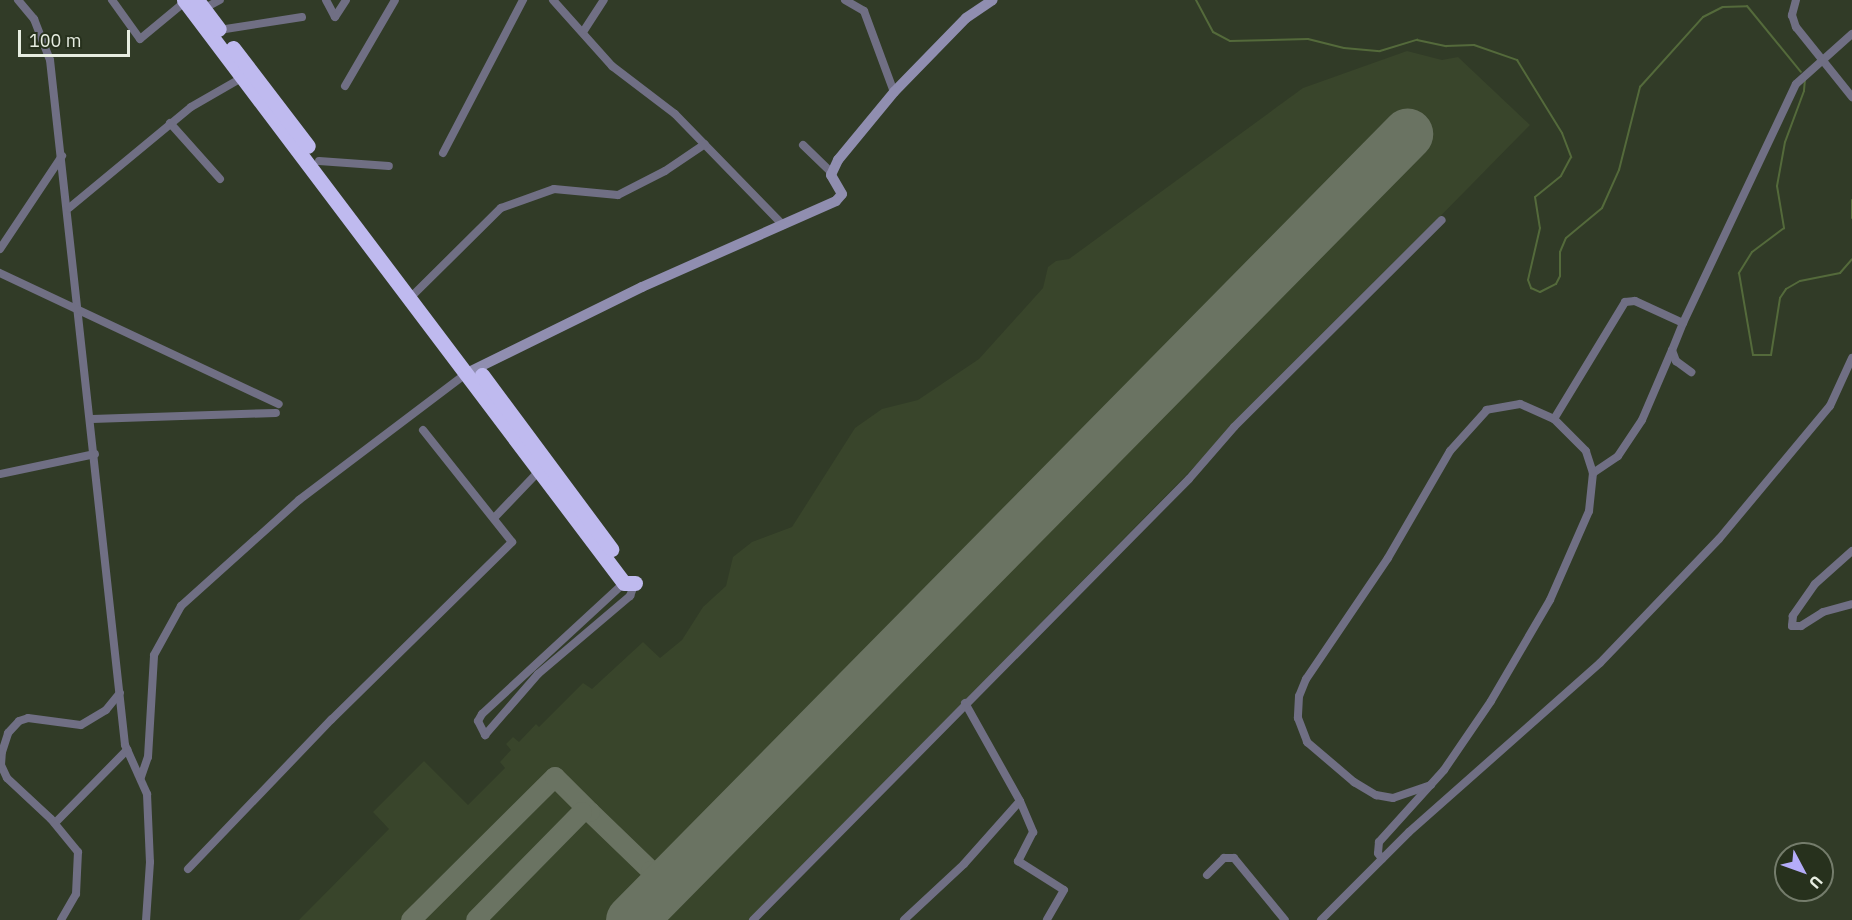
<!DOCTYPE html>
<style>
body{margin:0}
#map{position:relative;width:1852px;height:920px;overflow:hidden;background:#313b27;font-family:"IBM Plex Sans",sans-serif}
div>[style]{position:absolute}
.built>*{inset:0;background:#39452b}
.stream>*{height:2px;margin:-1px;padding:0 1px;transform-origin:1px;border-radius:1px;background:#546a3b}
.taxiway>*{height:20px;margin:-10px;padding:0 10px;transform-origin:10px;border-radius:10px;background:#6a7362}
.runway>*{height:51px;margin:-25.5px;padding:0 25.5px;transform-origin:25.5px;border-radius:25.5px;background:#6a7362}
.street>*{height:8px;margin:-4px;padding:0 4px;transform-origin:4px;border-radius:4px;background:#706f84}
.secondary>*{height:10px;margin:-5px;padding:0 5px;transform-origin:5px;border-radius:5px;background:#908eb0}
.highway>*{height:15px;margin:-7.5px;padding:0 7.5px;transform-origin:7.5px;border-radius:7.5px;background:#bfbaef}
span{translate:-50% -50%;white-space:nowrap;text-align:center;line-height:1.15;-webkit-text-stroke:6px #27311d;paint-order:stroke}
.north{position:absolute;left:1774px;top:842px;width:60px;height:60px;box-sizing:border-box;background:#27311d;border:2px solid #747c6b;border-radius:50%;rotate:131deg;font-size:16px;font-weight:700;line-height:24px;text-align:center;color:#e7ede1}
.north::after{content:'';display:block;margin:auto;width:21px;height:27px;background:#b4acf9;clip-path:polygon(50% 0,100% 100%,50% 72%,0 100%)}
.scale{position:absolute;left:18px;top:30px;width:112px;height:27px;box-sizing:border-box;border:3px solid #e7ede1;border-top:0;padding-left:8px;font-size:18px;line-height:21px;white-space:nowrap;color:#e7ede1;-webkit-text-stroke:4px #27311d;paint-order:stroke}
</style>
<div id="map">
<div class="built">
<i style="clip-path:polygon(1407px 51px,1442px 60px,1458px 57px,1530px 125px,749px 920px,299px 920px,389px 829px,373px 812px,424px 761px,468px 805px,505px 768px,500px 762px,511px 750px,506px 744px,513px 737px,519px 742px,536px 724px,539px 727px,583px 683px,592px 689px,643px 642px,660px 658px,682px 640px,703px 607px,726px 586px,733px 557px,752px 542px,792px 527px,855px 428px,882px 409px,918px 400px,979px 359px,1043px 288px,1048px 267px,1056px 261px,1069px 259px,1303px 88px)"></i>
</div>
<div class="stream">
<i style="left:1196px;top:0;width:36px;rotate:62deg"></i>
<i style="left:1213px;top:32px;width:19px;rotate:28deg"></i>
<i style="left:1230px;top:41px;width:78px;rotate:-1.5deg"></i>
<i style="left:1308px;top:39px;width:37px;rotate:14deg"></i>
<i style="left:1344px;top:48px;width:36px;rotate:5deg"></i>
<i style="left:1380px;top:51px;width:39px;rotate:-17deg"></i>
<i style="left:1417px;top:40px;width:30px;rotate:12deg"></i>
<i style="left:1446px;top:46px;width:28px;rotate:-2deg"></i>
<i style="left:1474px;top:45px;width:46px;rotate:19.2deg"></i>
<i style="left:1517px;top:60px;width:86px;rotate:58.3deg"></i>
<i style="left:1562px;top:133px;width:26px;rotate:69deg"></i>
<i style="left:1571px;top:157px;width:21px;rotate:118deg"></i>
<i style="left:1561px;top:176px;width:33px;rotate:141deg"></i>
<i style="left:1535px;top:197px;width:31px;rotate:81deg"></i>
<i style="left:1540px;top:228px;width:53px;rotate:103deg"></i>
<i style="left:1528px;top:280px;width:9px;rotate:69deg"></i>
<i style="left:1531px;top:288px;width:10px;rotate:24deg"></i>
<i style="left:1540px;top:292px;width:18px;rotate:-27deg"></i>
<i style="left:1556px;top:284px;width:9px;rotate:-63deg"></i>
<i style="left:1560px;top:276px;width:24px;rotate:-90deg"></i>
<i style="left:1560px;top:252px;width:15px;rotate:-67deg"></i>
<i style="left:1566px;top:238px;width:47px;rotate:-39.8deg"></i>
<i style="left:1602px;top:208px;width:42px;rotate:-65.9deg"></i>
<i style="left:1619px;top:170px;width:86px;rotate:-75.8deg"></i>
<i style="left:1640px;top:87px;width:94px;rotate:-48deg"></i>
<i style="left:1703px;top:17px;width:22px;rotate:-27deg"></i>
<i style="left:1723px;top:7px;width:24px;rotate:-2deg"></i>
<i style="left:1747px;top:6px;width:85px;rotate:50.7deg"></i>
<i style="left:1805px;top:79px;width:12px;rotate:95deg"></i>
<i style="left:1804px;top:91px;width:54px;rotate:110.4deg"></i>
<i style="left:1785px;top:142px;width:45px;rotate:100.3deg"></i>
<i style="left:1777px;top:186px;width:43px;rotate:80.5deg"></i>
<i style="left:1784px;top:228px;width:40px;rotate:143deg"></i>
<i style="left:1752px;top:252px;width:25px;rotate:122deg"></i>
<i style="left:1739px;top:273px;width:83px;rotate:80.3deg"></i>
<i style="left:1753px;top:355px;width:18px"></i>
<i style="left:1771px;top:355px;width:58px;rotate:-81deg"></i>
<i style="left:1780px;top:298px;width:11px;rotate:-56deg"></i>
<i style="left:1786px;top:289px;width:16px;rotate:-30deg"></i>
<i style="left:1800px;top:281px;width:41px;rotate:-11.3deg"></i>
<i style="left:1840px;top:273px;width:18px;rotate:-49deg"></i>
<i style="left:1852px;top:200px;width:18px;rotate:90deg"></i>
</div>
<div class="taxiway">
<i style="left:590px;top:812px;width:85px;rotate:44deg"></i>
<i style="left:651px;top:871px;width:15px;rotate:74deg"></i>
<i style="left:655px;top:885px;width:17px;rotate:107deg"></i>
<i style="left:651px;top:871px;width:16px;rotate:14deg"></i>
<i style="left:667px;top:875px;width:17px;rotate:-25deg"></i>
<i style="left:411px;top:920px;width:203px;rotate:-44.8deg"></i>
<i style="left:555px;top:777px;width:49px;rotate:45deg"></i>
<i style="left:590px;top:812px;width:8px;rotate:180deg"></i>
<i style="left:582px;top:812px;width:151px;rotate:134.5deg"></i>
</div>
<div class="runway">
<i style="left:631px;top:920px;width:1105px;rotate:-45.37deg"></i>
</div>
<div class="street">
<i style="left:18px;top:0;width:25px;rotate:50deg"></i>
<i style="left:34px;top:19px;width:44px;rotate:68.7deg"></i>
<i style="left:50px;top:60px;width:689px;rotate:83.75deg"></i>
<i style="left:125px;top:745px;width:54px;rotate:65.8deg"></i>
<i style="left:147px;top:794px;width:68px;rotate:87.5deg"></i>
<i style="left:150px;top:862px;width:58px;rotate:93.9deg"></i>
<i style="left:112px;top:0;width:48px;rotate:54.3deg"></i>
<i style="left:140px;top:39px;width:60px;rotate:-39.6deg"></i>
<i style="left:326px;top:0;width:19px;rotate:62deg"></i>
<i style="left:335px;top:17px;width:20px;rotate:-57deg"></i>
<i style="left:553px;top:0;width:89px;rotate:48.2deg"></i>
<i style="left:612px;top:66px;width:79px;rotate:37.3deg"></i>
<i style="left:675px;top:114px;width:155px;rotate:45.8deg"></i>
<i style="left:845px;top:0;width:22px;rotate:30deg"></i>
<i style="left:864px;top:11px;width:86px;rotate:69.7deg"></i>
<i style="left:1796px;top:0;width:16px;rotate:105deg"></i>
<i style="left:1792px;top:15px;width:13px;rotate:72deg"></i>
<i style="left:1796px;top:27px;width:90px;rotate:51.3deg"></i>
<i style="left:203px;top:9px;width:19px;rotate:-28deg"></i>
<i style="left:219px;top:30px;width:84px;rotate:-8.9deg"></i>
<i style="left:583px;top:32px;width:38px;rotate:-57deg"></i>
<i style="left:345px;top:86px;width:99px;rotate:-59.8deg"></i>
<i style="left:170px;top:123px;width:75px;rotate:48.2deg"></i>
<i style="left:803px;top:145px;width:39px;rotate:44deg"></i>
<i style="left:443px;top:153px;width:173px;rotate:-62.4deg"></i>
<i style="left:319px;top:161px;width:70px;rotate:4.1deg"></i>
<i style="left:69px;top:208px;width:158px;rotate:-39.6deg"></i>
<i style="left:191px;top:107px;width:62px;rotate:-29.9deg"></i>
<i style="left:0;top:249px;width:112px;rotate:-56.3deg"></i>
<i style="left:0;top:273px;width:308px;rotate:25.2deg"></i>
<i style="left:410px;top:298px;width:128px;rotate:-44.7deg"></i>
<i style="left:501px;top:208px;width:56px;rotate:-19.7deg"></i>
<i style="left:554px;top:189px;width:64px;rotate:5.4deg"></i>
<i style="left:618px;top:195px;width:53px;rotate:-27.1deg"></i>
<i style="left:665px;top:171px;width:48px;rotate:-34deg"></i>
<i style="left:1683px;top:323px;width:29px;rotate:112deg"></i>
<i style="left:1672px;top:350px;width:12px;rotate:70deg"></i>
<i style="left:1676px;top:361px;width:19px;rotate:36deg"></i>
<i style="left:92px;top:419px;width:184px;rotate:-1.9deg"></i>
<i style="left:1554px;top:419px;width:137px;rotate:-58.7deg"></i>
<i style="left:1625px;top:302px;width:10px;rotate:-6deg"></i>
<i style="left:1635px;top:301px;width:53px;rotate:24.6deg"></i>
<i style="left:1683px;top:323px;width:264px;rotate:-64.7deg"></i>
<i style="left:1796px;top:84px;width:75px;rotate:-41.8deg"></i>
<i style="left:1593px;top:473px;width:30px;rotate:-34deg"></i>
<i style="left:1618px;top:456px;width:43px;rotate:-56.3deg"></i>
<i style="left:1642px;top:420px;width:76px;rotate:-66.8deg"></i>
<i style="left:0;top:474px;width:97px;rotate:-11.9deg"></i>
<i style="left:495px;top:517px;width:65px;rotate:-46.2deg"></i>
<i style="left:1852px;top:551px;width:50px;rotate:138.3deg"></i>
<i style="left:1815px;top:584px;width:39px;rotate:125deg"></i>
<i style="left:1793px;top:616px;width:10px;rotate:96deg"></i>
<i style="left:1792px;top:626px;width:9px"></i>
<i style="left:1801px;top:626px;width:26px;rotate:-32deg"></i>
<i style="left:1823px;top:612px;width:30px;rotate:-15deg"></i>
<i style="left:624px;top:583px;width:193px;rotate:137.3deg"></i>
<i style="left:482px;top:714px;width:8px;rotate:120deg"></i>
<i style="left:478px;top:721px;width:16px;rotate:63deg"></i>
<i style="left:485px;top:735px;width:81px;rotate:-49deg"></i>
<i style="left:538px;top:674px;width:121px;rotate:-40.3deg"></i>
<i style="left:630px;top:596px;width:14px;rotate:-69deg"></i>
<i style="left:965px;top:703px;width:112px;rotate:60.7deg"></i>
<i style="left:141px;top:777px;width:21px;rotate:-71deg"></i>
<i style="left:148px;top:757px;width:102px;rotate:-86.6deg"></i>
<i style="left:154px;top:655px;width:56px;rotate:-61.1deg"></i>
<i style="left:181px;top:606px;width:159px;rotate:-41.9deg"></i>
<i style="left:299px;top:500px;width:211px;rotate:-37.1deg"></i>
<i style="left:55px;top:823px;width:103px;rotate:-45.4deg"></i>
<i style="left:1382px;top:859px;width:7px;rotate:-124deg"></i>
<i style="left:1378px;top:853px;width:11px;rotate:-85deg"></i>
<i style="left:1379px;top:842px;width:97px;rotate:-47.9deg"></i>
<i style="left:1444px;top:770px;width:83px;rotate:-55.7deg"></i>
<i style="left:1491px;top:701px;width:117px;rotate:-59.7deg"></i>
<i style="left:1550px;top:600px;width:97px;rotate:-66.3deg"></i>
<i style="left:1589px;top:511px;width:38px;rotate:-84deg"></i>
<i style="left:1593px;top:473px;width:23px;rotate:-108deg"></i>
<i style="left:1586px;top:451px;width:45px;rotate:-135deg"></i>
<i style="left:1554px;top:419px;width:37px;rotate:-156deg"></i>
<i style="left:1520px;top:404px;width:34px;rotate:170deg"></i>
<i style="left:1487px;top:410px;width:55px;rotate:132.1deg"></i>
<i style="left:1450px;top:451px;width:124px;rotate:120.1deg"></i>
<i style="left:1388px;top:558px;width:146px;rotate:124.1deg"></i>
<i style="left:1306px;top:679px;width:18px;rotate:112deg"></i>
<i style="left:1299px;top:696px;width:22px;rotate:93deg"></i>
<i style="left:1298px;top:718px;width:26px;rotate:69deg"></i>
<i style="left:1307px;top:742px;width:62px;rotate:40.4deg"></i>
<i style="left:1354px;top:782px;width:26px;rotate:31deg"></i>
<i style="left:1376px;top:795px;width:17px;rotate:10deg"></i>
<i style="left:1393px;top:798px;width:40px;rotate:-18.9deg"></i>
<i style="left:188px;top:869px;width:207px;rotate:-46.2deg"></i>
<i style="left:331px;top:720px;width:254px;rotate:-44.5deg"></i>
<i style="left:512px;top:542px;width:143px;rotate:-128.5deg"></i>
<i style="left:1207px;top:875px;width:24px;rotate:-45deg"></i>
<i style="left:1224px;top:858px;width:10px"></i>
<i style="left:1234px;top:858px;width:80px;rotate:50.6deg"></i>
<i style="left:61px;top:920px;width:30px;rotate:-60deg"></i>
<i style="left:76px;top:894px;width:42px;rotate:-87.3deg"></i>
<i style="left:78px;top:852px;width:43px;rotate:-129.3deg"></i>
<i style="left:51px;top:819px;width:60px;rotate:-137deg"></i>
<i style="left:7px;top:778px;width:14px;rotate:-115deg"></i>
<i style="left:1px;top:765px;width:13px;rotate:-86deg"></i>
<i style="left:2px;top:752px;width:20px;rotate:-72deg"></i>
<i style="left:8px;top:733px;width:16px;rotate:-47deg"></i>
<i style="left:19px;top:721px;width:9px;rotate:-18deg"></i>
<i style="left:28px;top:718px;width:53px;rotate:7.5deg"></i>
<i style="left:81px;top:725px;width:29px;rotate:-31deg"></i>
<i style="left:106px;top:710px;width:22px;rotate:-51deg"></i>
<i style="left:753px;top:920px;width:620px;rotate:-45.33deg"></i>
<i style="left:1189px;top:479px;width:69px;rotate:-49.1deg"></i>
<i style="left:1234px;top:427px;width:293px;rotate:-44.9deg"></i>
<i style="left:904px;top:920px;width:82px;rotate:-43deg"></i>
<i style="left:964px;top:864px;width:84px;rotate:-48.4deg"></i>
<i style="left:1020px;top:801px;width:34px;rotate:67deg"></i>
<i style="left:1033px;top:832px;width:33px;rotate:117deg"></i>
<i style="left:1018px;top:861px;width:54px;rotate:32.2deg"></i>
<i style="left:1064px;top:890px;width:34px;rotate:120deg"></i>
<i style="left:1321px;top:920px;width:124px;rotate:-45deg"></i>
<i style="left:1409px;top:832px;width:255px;rotate:-41.5deg"></i>
<i style="left:1600px;top:663px;width:172px;rotate:-46.2deg"></i>
<i style="left:1719px;top:539px;width:173px;rotate:-50.2deg"></i>
<i style="left:1830px;top:406px;width:53px;rotate:-65.4deg"></i>
</div>
<div class="secondary">
<i style="left:467px;top:373px;width:195px;rotate:-26.2deg"></i>
<i style="left:642px;top:287px;width:212px;rotate:-23.9deg"></i>
<i style="left:836px;top:201px;width:9px;rotate:-49deg"></i>
<i style="left:842px;top:194px;width:22px;rotate:-120deg"></i>
<i style="left:831px;top:175px;width:17px;rotate:-65deg"></i>
<i style="left:838px;top:160px;width:88px;rotate:-50.5deg"></i>
<i style="left:894px;top:92px;width:103px;rotate:-45.8deg"></i>
<i style="left:966px;top:18px;width:32px;rotate:-34deg"></i>
</div>
<div class="highway">
<i style="left:184px;top:0;width:730px;rotate:52.96deg"></i>
<i style="left:624px;top:583px;width:11px"></i>
<i style="left:197px;top:0;width:36px;rotate:53deg"></i>
<i style="left:233px;top:48px;width:123px;rotate:52.6deg"></i>
<i style="left:482px;top:375px;width:217px;rotate:53.4deg"></i>
</div>
<div class="north">U</div>
<div class="scale">100 m</div>
</div>
